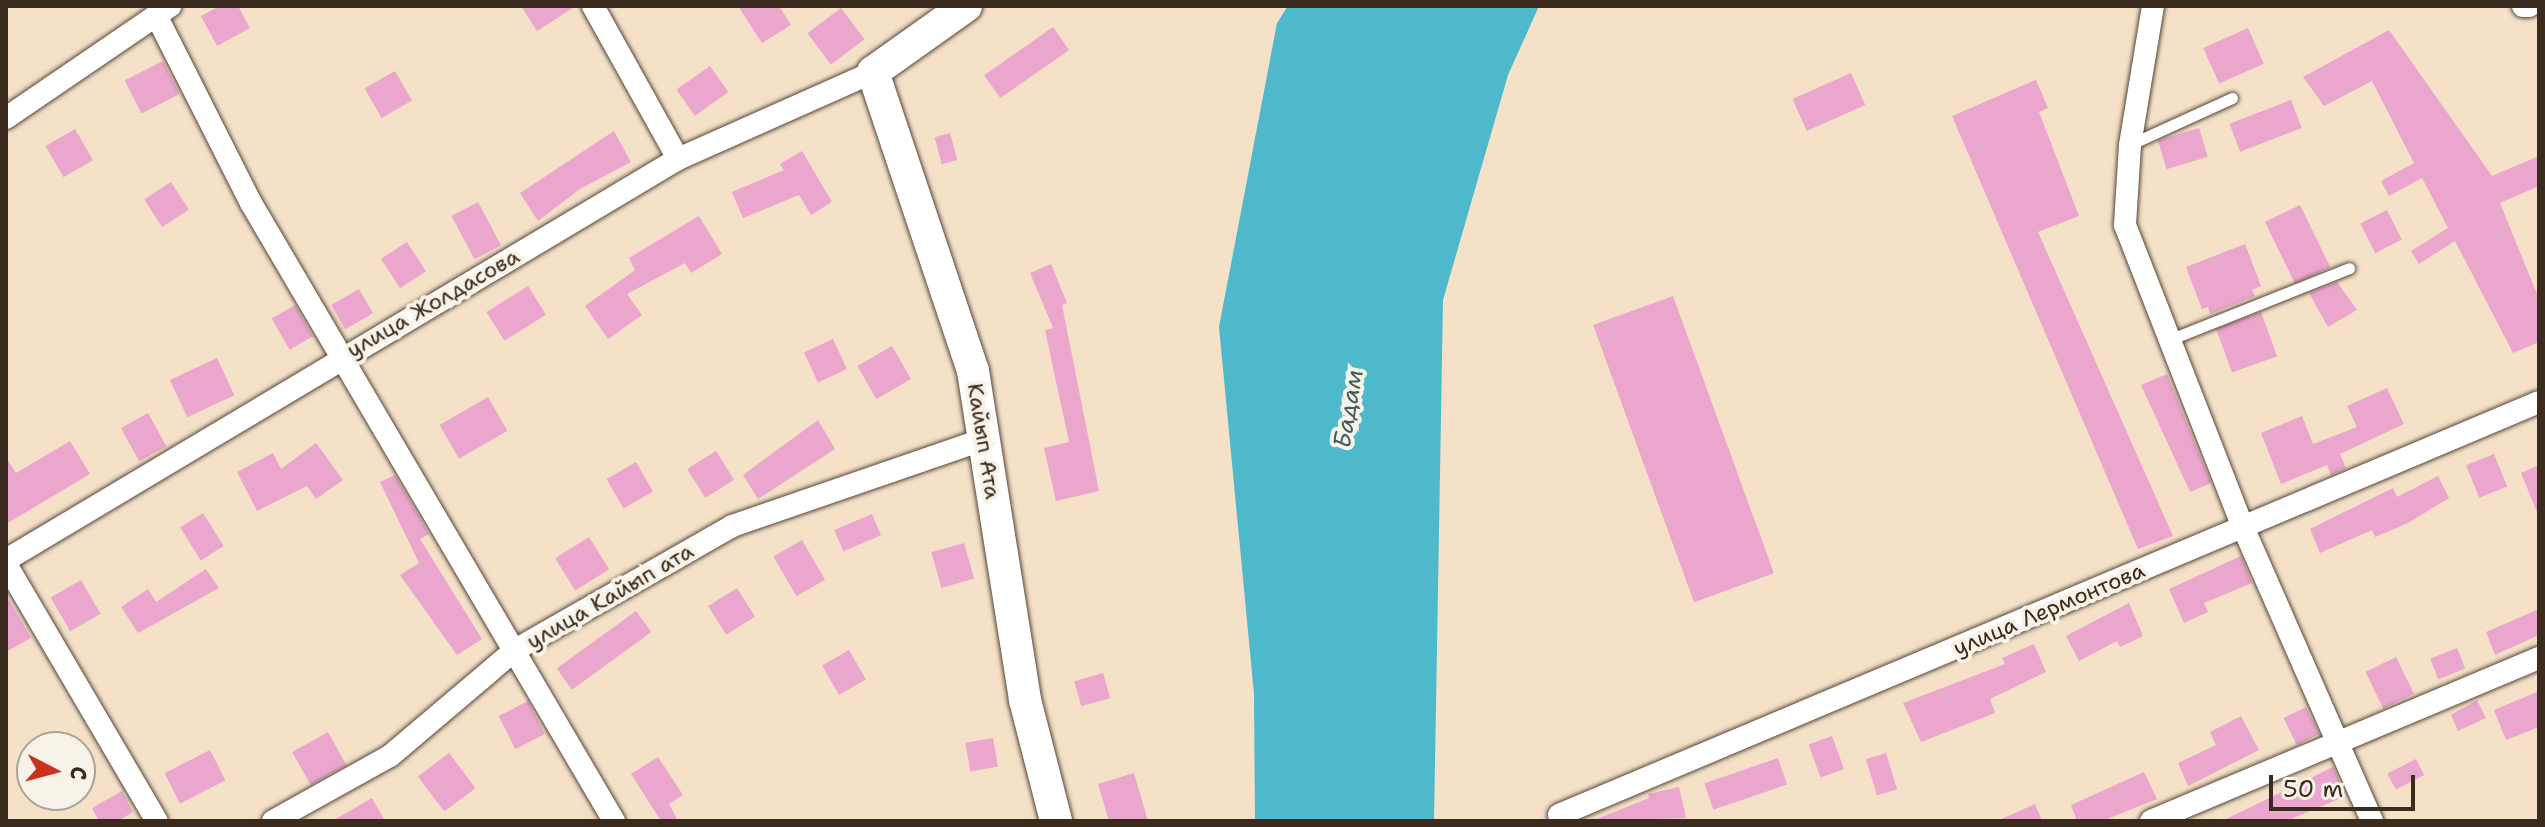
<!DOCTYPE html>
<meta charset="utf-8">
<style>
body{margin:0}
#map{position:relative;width:2545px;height:827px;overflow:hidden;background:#f4e1c8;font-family:"Shantell Sans",sans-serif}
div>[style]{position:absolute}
.water>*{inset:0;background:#4eb9ca}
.building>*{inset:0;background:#eaa6cd;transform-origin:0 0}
.roads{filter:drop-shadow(0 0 2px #574538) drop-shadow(0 0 2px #574538)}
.lane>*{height:11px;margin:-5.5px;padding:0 5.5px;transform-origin:5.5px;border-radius:5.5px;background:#fff}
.street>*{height:22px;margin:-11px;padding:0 11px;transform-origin:11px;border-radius:11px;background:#fff}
.secondary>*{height:32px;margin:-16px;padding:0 16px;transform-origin:16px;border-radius:16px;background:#fff}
span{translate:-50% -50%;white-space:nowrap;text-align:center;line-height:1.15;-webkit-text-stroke:8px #f7f3e8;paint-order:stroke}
.street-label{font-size:22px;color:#3b2a1e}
.water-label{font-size:24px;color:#425c5a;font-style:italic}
.frame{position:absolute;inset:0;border:8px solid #3b2a1e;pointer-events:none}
.north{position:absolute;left:16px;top:731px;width:80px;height:80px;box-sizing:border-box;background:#f7f3e8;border:2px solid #aca397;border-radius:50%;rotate:96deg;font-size:22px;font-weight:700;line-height:32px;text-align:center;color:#3b2a1e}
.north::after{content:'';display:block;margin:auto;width:28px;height:36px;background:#c8321e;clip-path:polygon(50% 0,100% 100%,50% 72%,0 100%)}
.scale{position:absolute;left:2269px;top:775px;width:146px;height:36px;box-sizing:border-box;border:4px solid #3b2a1e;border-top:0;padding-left:10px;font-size:24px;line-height:28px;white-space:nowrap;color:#3b2a1e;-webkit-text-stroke:6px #f7f3e8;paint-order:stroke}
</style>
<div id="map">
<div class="water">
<i style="clip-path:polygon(1288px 6px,1539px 6px,1508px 75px,1443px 300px,1434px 821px,1255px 821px,1254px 694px,1219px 327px,1277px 23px)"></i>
</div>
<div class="building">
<i style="clip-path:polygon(220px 6px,238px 6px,250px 28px,217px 46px,201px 16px)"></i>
<i style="clip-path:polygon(521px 6px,576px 6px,537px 31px)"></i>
<i style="clip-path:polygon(738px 6px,779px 6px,791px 25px,762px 43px)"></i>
<i style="left:841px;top:8px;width:39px;height:42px;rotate:53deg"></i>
<i style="left:1053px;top:27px;width:28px;height:84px;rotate:55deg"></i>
<i style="left:2248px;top:28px;width:39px;height:49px;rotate:66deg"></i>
<i style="clip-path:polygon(2389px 30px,2492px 176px,2539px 156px,2539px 186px,2500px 203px,2539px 299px,2539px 342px,2513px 353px,2455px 241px,2419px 264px,2411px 251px,2448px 228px,2422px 178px,2389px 196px,2381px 181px,2414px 163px,2372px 81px,2324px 106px,2303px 77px)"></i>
<i style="left:163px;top:61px;width:37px;height:43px;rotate:63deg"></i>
<i style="left:710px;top:66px;width:32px;height:41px;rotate:55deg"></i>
<i style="left:395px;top:71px;width:34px;height:35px;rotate:60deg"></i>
<i style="left:1851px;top:73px;width:35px;height:64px;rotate:66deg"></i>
<i style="clip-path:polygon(2036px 80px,2048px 108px,2039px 112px,2079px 216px,2038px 232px,2173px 536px,2138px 549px,1952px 116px)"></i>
<i style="left:2291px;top:100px;width:30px;height:66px;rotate:69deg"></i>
<i style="left:2199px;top:128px;width:30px;height:43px;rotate:73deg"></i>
<i style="left:75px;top:129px;width:36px;height:34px;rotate:60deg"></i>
<i style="clip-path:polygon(614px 131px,631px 162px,580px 189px,538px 221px,520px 193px)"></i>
<i style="left:950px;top:133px;width:28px;height:16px;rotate:75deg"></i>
<i style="clip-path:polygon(802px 151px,832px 202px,811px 215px,799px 195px,743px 218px,732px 192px,784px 170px,780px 164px)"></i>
<i style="left:171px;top:182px;width:33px;height:32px;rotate:57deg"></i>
<i style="left:478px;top:202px;width:49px;height:30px;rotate:62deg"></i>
<i style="left:2300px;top:205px;width:69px;height:39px;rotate:64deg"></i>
<i style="left:2387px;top:210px;width:33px;height:30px;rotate:63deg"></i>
<i style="clip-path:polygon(699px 216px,722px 254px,691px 273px,685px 263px,627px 294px,642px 315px,608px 339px,585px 306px,635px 270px,629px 258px)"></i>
<i style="left:407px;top:242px;width:35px;height:31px;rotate:57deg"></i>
<i style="clip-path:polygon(2245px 244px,2261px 286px,2252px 290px,2255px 296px,2210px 314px,2208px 307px,2202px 309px,2186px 267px)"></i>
<i style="clip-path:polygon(1051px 264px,1067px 303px,1062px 305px,1099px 491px,1056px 501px,1044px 448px,1069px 442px,1045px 330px,1053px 328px,1030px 273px)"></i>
<i style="clip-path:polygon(2337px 282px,2357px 310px,2328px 327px,2309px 293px)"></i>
<i style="left:528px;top:286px;width:34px;height:49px;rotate:58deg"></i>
<i style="left:359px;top:289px;width:28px;height:32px;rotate:60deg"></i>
<i style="left:1673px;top:296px;width:295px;height:85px;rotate:70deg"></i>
<i style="left:295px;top:305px;width:36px;height:27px;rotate:60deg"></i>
<i style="left:2261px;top:312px;width:47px;height:48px;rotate:70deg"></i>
<i style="left:833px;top:339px;width:33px;height:32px;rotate:65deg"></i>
<i style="left:892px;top:346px;width:38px;height:40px;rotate:60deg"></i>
<i style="left:217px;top:358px;width:41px;height:52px;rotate:65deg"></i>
<i style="clip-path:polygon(2167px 374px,2211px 483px,2190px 492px,2141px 385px)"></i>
<i style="clip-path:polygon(2387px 388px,2404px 424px,2340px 454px,2346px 468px,2331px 475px,2327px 465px,2281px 484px,2261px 433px,2302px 416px,2313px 444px,2357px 427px,2347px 406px)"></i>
<i style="left:488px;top:397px;width:39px;height:56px;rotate:60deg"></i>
<i style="left:148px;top:413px;width:38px;height:31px;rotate:61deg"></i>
<i style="clip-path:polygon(818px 420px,835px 449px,758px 499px,743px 475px)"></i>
<i style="clip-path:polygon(70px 441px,90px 474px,6px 524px,6px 457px,16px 473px)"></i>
<i style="clip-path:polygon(316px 443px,343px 480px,316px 499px,307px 486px,257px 511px,237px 472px,273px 453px,281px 469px)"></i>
<i style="left:716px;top:451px;width:34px;height:34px;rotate:58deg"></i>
<i style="left:2494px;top:454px;width:35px;height:30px;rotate:68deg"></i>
<i style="left:636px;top:462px;width:34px;height:34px;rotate:60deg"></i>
<i style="clip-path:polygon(2539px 465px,2539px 517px,2521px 473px)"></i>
<i style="clip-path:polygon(395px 475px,429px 534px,420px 539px,482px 639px,457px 655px,400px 575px,419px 563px,380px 482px)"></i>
<i style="clip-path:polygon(2438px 476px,2449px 498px,2408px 523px,2375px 537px,2372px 530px,2320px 553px,2310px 529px,2393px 488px,2397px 497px)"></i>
<i style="left:203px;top:513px;width:39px;height:27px;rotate:58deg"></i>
<i style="left:872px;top:514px;width:23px;height:41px;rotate:67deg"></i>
<i style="left:589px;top:537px;width:38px;height:40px;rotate:58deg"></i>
<i style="left:802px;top:540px;width:46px;height:33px;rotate:60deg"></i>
<i style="left:964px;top:543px;width:37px;height:34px;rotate:74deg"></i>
<i style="clip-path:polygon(2241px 556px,2252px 583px,2204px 603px,2208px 612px,2184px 623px,2169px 589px)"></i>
<i style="clip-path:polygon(206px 569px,219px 588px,138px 633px,121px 607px,148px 589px,156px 602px)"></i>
<i style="left:81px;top:580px;width:39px;height:35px;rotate:60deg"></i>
<i style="left:737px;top:588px;width:34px;height:34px;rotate:58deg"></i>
<i style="clip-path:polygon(6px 595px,31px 638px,6px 652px)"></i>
<i style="clip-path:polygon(2129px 603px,2143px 636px,2120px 647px,2117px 641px,2079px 661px,2066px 636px)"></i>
<i style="clip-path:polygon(2539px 609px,2539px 635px,2495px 655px,2486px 632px)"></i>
<i style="left:636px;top:611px;width:26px;height:98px;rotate:54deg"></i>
<i style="clip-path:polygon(2034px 644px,2046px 672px,1990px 699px,1995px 713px,1921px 742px,1903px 703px,2005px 664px,2002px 658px)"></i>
<i style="left:2457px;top:648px;width:22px;height:29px;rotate:68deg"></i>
<i style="left:849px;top:650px;width:34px;height:31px;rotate:60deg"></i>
<i style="left:2396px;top:657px;width:41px;height:34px;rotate:64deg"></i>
<i style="left:1103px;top:673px;width:26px;height:30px;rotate:74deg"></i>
<i style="clip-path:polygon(2539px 691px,2539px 727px,2506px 740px,2494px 710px)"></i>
<i style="clip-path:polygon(2477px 700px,2486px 718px,2458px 731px,2451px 715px)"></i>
<i style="left:528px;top:701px;width:37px;height:33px;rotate:63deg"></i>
<i style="left:2306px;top:707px;width:30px;height:25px;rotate:64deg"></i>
<i style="clip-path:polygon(2241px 716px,2259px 750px,2188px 786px,2178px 763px,2216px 745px,2210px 732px)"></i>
<i style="left:328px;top:732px;width:38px;height:41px;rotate:61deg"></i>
<i style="left:1832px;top:736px;width:35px;height:25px;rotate:70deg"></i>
<i style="left:993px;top:738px;width:29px;height:28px;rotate:80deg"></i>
<i style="left:210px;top:750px;width:34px;height:51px;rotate:63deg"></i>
<i style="left:449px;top:753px;width:44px;height:39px;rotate:53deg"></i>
<i style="left:1886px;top:753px;width:38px;height:21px;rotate:73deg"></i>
<i style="clip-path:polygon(658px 757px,683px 795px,669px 804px,678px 821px,661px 821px,631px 774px)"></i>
<i style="left:1778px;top:758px;width:28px;height:78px;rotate:71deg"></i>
<i style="left:2416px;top:759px;width:18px;height:32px;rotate:63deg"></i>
<i style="clip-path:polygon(2333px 767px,2346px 796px,2286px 821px,2222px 821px)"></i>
<i style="clip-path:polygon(2144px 772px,2157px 799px,2102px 821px,2077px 821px,2071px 805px)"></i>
<i style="clip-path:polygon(1134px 773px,1148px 821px,1109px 821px,1098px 784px)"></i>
<i style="clip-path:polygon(1679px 787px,1686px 818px,1592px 821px,1649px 798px,1648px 794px)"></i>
<i style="clip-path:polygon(122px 791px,133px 812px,118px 821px,99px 821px,92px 808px)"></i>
<i style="clip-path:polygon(372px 798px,385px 821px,332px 821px)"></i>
<i style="clip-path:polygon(2035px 804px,2042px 821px,1997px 821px)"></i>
</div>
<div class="roads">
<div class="lane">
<i style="left:2131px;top:144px;width:111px;rotate:-24.5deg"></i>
<i style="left:2166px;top:341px;width:197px;rotate:-21.7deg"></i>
</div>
<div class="street">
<i style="left:593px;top:6px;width:175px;rotate:60.9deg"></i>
<i style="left:2153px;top:6px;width:141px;rotate:99.4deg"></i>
<i style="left:2130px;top:145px;width:80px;rotate:93.6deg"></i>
<i style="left:2125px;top:225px;width:324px;rotate:68.7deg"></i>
<i style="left:2243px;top:527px;width:321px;rotate:66.3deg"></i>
<i style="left:2523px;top:6px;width:6px"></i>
<i style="left:156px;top:15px;width:211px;rotate:63.2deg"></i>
<i style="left:251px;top:203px;width:717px;rotate:59.57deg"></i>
<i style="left:6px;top:118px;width:199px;rotate:-34.3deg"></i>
<i style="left:6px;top:560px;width:783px;rotate:-30.83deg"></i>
<i style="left:678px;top:159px;width:214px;rotate:-24deg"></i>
<i style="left:6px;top:564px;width:298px;rotate:59.6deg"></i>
<i style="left:1559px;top:815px;width:1063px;rotate:-22.85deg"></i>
<i style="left:273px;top:821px;width:134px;rotate:-29.1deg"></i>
<i style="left:390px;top:756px;width:164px;rotate:-40.3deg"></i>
<i style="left:515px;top:650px;width:250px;rotate:-29.7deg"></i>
<i style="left:732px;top:526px;width:267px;rotate:-19deg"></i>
<i style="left:2151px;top:821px;width:421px;rotate:-22.8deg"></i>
</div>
<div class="secondary">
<i style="left:966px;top:6px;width:114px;rotate:144.6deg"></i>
<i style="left:873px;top:72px;width:315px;rotate:71.5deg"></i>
<i style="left:973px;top:371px;width:333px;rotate:81deg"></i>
<i style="left:1025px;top:700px;width:125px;rotate:75.6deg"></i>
</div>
</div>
<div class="street-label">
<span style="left:433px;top:303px;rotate:-30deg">улица Жолдасова</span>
<span style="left:984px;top:441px;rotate:81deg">Кайып Ата</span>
<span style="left:610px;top:596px;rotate:-30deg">улица Кайып ата</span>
<span style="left:2049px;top:609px;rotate:-23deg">улица Лермонтова</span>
</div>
<div class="water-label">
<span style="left:1349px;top:409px;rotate:-80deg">Бадам</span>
</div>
<div class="frame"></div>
<div class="north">С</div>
<div class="scale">50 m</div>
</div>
